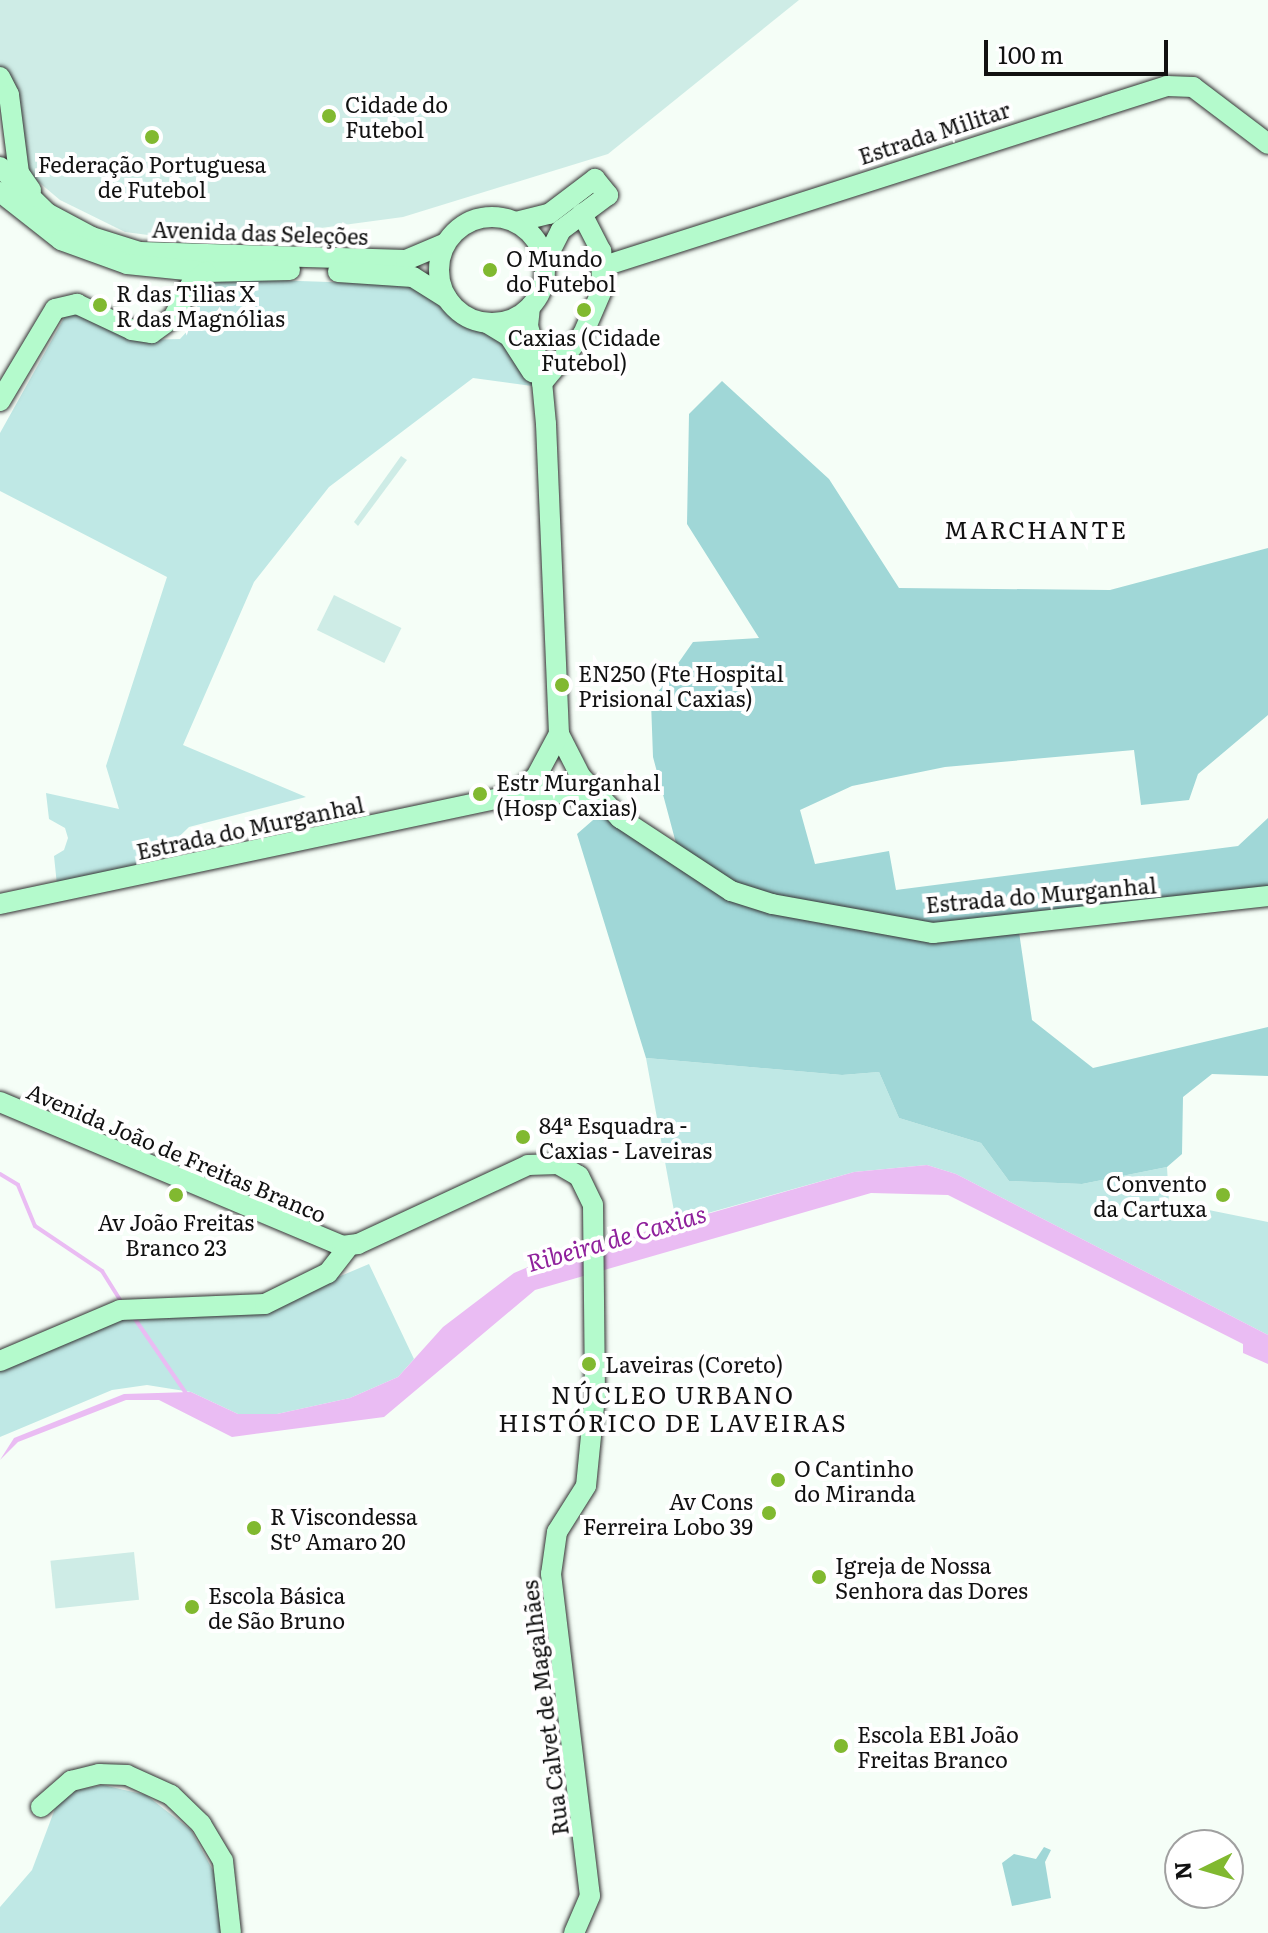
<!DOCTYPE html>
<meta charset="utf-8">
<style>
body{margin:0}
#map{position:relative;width:1268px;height:1933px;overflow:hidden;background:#f5fef7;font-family:Literata,serif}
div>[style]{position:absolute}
.green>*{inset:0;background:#bfe8e5}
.forest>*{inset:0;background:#a0d7d7}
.pitch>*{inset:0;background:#ceece6;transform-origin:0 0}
.water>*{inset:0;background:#eabcf3}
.stream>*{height:4px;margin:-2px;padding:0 2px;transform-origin:2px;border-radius:2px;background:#eabcf3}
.roads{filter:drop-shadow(0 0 2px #333) drop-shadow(0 0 2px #333)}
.secondary>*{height:20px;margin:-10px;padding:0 10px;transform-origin:10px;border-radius:10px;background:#b4facc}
.secondary>.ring{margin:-10px;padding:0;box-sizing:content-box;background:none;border:20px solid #b4facc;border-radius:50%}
.dots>*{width:22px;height:22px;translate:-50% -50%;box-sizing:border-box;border:4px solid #fff;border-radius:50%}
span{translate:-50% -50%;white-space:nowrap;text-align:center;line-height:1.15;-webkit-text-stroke:8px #fff;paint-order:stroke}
.poi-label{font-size:22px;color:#111}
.left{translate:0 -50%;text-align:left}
.right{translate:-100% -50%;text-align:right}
.street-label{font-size:22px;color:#111}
.neighbourhood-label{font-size:24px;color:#111;letter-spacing:2px}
.water-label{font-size:24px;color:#8f209c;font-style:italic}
.north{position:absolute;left:1164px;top:1829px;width:80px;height:80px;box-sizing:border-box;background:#fff;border:2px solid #a0a0a0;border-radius:50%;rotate:265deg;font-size:22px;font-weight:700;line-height:32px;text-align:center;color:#111}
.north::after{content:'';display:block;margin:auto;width:28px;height:36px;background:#81b930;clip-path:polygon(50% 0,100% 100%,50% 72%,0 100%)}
.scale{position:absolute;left:984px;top:40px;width:184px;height:36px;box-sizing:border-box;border:4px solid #111;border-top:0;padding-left:10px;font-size:24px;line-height:28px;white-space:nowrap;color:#111;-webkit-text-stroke:6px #fff;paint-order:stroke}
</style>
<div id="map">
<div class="green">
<i style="clip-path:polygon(211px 278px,420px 285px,449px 316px,492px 331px,532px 376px,532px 386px,473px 378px,329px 487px,254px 582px,183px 745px,306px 797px,189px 827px,153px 862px,57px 885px,54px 856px,64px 850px,68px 838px,65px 828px,49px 819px,46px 793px,119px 809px,106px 766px,167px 577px,0 491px,0 433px,68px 311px,141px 340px,180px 339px,192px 326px,201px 292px)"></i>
<i style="clip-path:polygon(646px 1058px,842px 1075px,879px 1072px,899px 1118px,981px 1143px,1009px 1181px,1082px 1184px,1167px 1167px,1169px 1202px,1268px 1222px,1268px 1335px,956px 1174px,927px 1165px,854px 1172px,676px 1222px)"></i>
<i style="clip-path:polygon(369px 1264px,414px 1359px,398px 1377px,350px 1398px,277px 1414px,238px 1414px,191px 1392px,147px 1385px,112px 1390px,0 1437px,0 1366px,120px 1315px,253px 1313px)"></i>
<i style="clip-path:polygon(103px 1785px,146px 1795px,191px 1830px,216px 1876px,221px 1933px,0 1933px,0 1907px,32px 1870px,56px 1806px,77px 1790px)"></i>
</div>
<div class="forest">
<i style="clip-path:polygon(722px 381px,829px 479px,899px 588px,1110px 590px,1268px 548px,1268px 715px,1198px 774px,1189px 800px,1141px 805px,1134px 750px,945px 767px,852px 786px,800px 810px,815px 864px,889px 851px,896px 890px,1238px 846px,1268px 818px,1268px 894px,1019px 932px,1032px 1020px,1093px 1068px,1268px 1027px,1268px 1076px,1212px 1074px,1183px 1097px,1182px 1154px,1167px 1167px,1082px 1184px,1009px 1181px,981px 1143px,899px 1118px,879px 1072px,842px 1075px,646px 1058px,577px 834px,608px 807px,681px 862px,653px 757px,651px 702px,693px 642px,759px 638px,687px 524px,689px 414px)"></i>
<i style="clip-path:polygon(1044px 1847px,1051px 1850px,1045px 1862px,1051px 1898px,1012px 1906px,1002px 1863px,1014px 1854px,1036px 1859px)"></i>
</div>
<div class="pitch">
<i style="clip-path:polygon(0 0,799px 0,608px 154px,403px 217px,210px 243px,125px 232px,60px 200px,22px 168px,0 100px)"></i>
<i style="clip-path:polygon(401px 456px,407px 460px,358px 526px,354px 522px)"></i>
<i style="left:334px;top:595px;width:75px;height:39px;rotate:26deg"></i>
<i style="left:134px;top:1552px;width:48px;height:84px;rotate:84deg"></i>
</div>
<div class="water">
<i style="clip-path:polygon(927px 1165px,956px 1174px,1268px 1335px,1268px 1364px,1243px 1353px,1243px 1344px,948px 1195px,871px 1193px,535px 1290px,384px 1417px,232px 1437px,159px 1400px,126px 1400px,18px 1442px,0 1460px,14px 1438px,124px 1394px,191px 1392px,238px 1414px,277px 1414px,350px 1398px,398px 1377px,443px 1327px,514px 1273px,542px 1261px,854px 1172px)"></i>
</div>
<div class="stream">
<i style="left:0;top:1174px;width:21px;rotate:31deg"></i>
<i style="left:18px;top:1185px;width:44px;rotate:67.5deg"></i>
<i style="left:35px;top:1226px;width:81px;rotate:33.9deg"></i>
<i style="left:102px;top:1271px;width:36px;rotate:58deg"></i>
<i style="left:135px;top:1319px;width:93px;rotate:55.5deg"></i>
</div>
<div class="roads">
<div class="secondary">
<i style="left:0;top:77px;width:20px;rotate:63deg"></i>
<i style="left:9px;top:95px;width:79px;rotate:82.7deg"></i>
<i style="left:19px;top:173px;width:21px;rotate:55deg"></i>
<i style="left:0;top:167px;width:66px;rotate:44.4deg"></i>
<i style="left:47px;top:213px;width:51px;rotate:28.1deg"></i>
<i style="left:92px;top:237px;width:50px;rotate:17.4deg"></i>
<i style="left:140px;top:252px;width:266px;rotate:1.7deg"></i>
<i style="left:406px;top:260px;width:43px;rotate:-23deg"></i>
<i style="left:0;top:192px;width:78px;rotate:38.2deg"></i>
<i style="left:61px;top:240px;width:70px;rotate:20deg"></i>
<i style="left:127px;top:264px;width:79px;rotate:5.8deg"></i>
<i style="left:206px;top:272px;width:84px;rotate:-1.4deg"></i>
<i class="ring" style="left:439px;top:217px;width:86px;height:86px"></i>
<i style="left:516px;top:222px;width:34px;rotate:-14deg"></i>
<i style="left:549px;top:214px;width:58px;rotate:-37.3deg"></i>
<i style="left:595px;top:179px;width:21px;rotate:51deg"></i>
<i style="left:608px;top:195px;width:59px;rotate:143.3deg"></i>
<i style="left:561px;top:230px;width:36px;rotate:117deg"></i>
<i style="left:604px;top:266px;width:591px;rotate:-17.73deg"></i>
<i style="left:1167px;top:86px;width:26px;rotate:2deg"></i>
<i style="left:1193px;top:87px;width:94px;rotate:37.2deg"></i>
<i style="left:338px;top:272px;width:75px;rotate:3.8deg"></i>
<i style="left:413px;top:277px;width:41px;rotate:32.2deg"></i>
<i style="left:530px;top:307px;width:19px;rotate:96deg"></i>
<i style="left:528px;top:326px;width:47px;rotate:73.9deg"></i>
<i style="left:541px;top:371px;width:53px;rotate:84.6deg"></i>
<i style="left:546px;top:424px;width:310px;rotate:87.6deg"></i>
<i style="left:559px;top:734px;width:48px;rotate:62.9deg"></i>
<i style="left:581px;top:777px;width:57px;rotate:46.4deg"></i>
<i style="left:620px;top:818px;width:133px;rotate:33.3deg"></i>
<i style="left:731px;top:891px;width:43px;rotate:17.6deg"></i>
<i style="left:772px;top:904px;width:164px;rotate:10.2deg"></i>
<i style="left:933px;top:933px;width:337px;rotate:-6.3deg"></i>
<i style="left:487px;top:323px;width:26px;rotate:31deg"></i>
<i style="left:509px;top:336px;width:43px;rotate:57.4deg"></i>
<i style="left:542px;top:383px;width:64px;rotate:-50.1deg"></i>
<i style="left:583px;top:334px;width:48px;rotate:-66.6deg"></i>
<i style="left:602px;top:290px;width:39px;rotate:-91deg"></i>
<i style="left:601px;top:251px;width:42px;rotate:-117.2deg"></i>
<i style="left:0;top:401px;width:107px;rotate:-59.1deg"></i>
<i style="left:55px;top:309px;width:23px;rotate:-13deg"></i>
<i style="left:77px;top:304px;width:61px;rotate:25.3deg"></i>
<i style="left:132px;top:330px;width:20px;rotate:9deg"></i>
<i style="left:152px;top:333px;width:26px;rotate:-36deg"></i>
<i style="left:173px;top:318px;width:38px;rotate:-62deg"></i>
<i style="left:191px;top:284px;width:19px;rotate:-39deg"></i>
<i style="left:514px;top:794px;width:28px;rotate:-38deg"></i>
<i style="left:536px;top:777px;width:49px;rotate:-61.9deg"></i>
<i style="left:0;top:904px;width:521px;rotate:-11.96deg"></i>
<i style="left:510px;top:796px;width:56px;rotate:-3.1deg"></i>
<i style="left:566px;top:793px;width:41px;rotate:18.4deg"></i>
<i style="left:0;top:1102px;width:371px;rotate:22.8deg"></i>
<i style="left:342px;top:1246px;width:16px;rotate:-7deg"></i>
<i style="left:358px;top:1244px;width:187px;rotate:-24.9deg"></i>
<i style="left:528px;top:1165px;width:30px;rotate:-2deg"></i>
<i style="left:558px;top:1164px;width:24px;rotate:30deg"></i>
<i style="left:579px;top:1176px;width:32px;rotate:64deg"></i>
<i style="left:593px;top:1205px;width:191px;rotate:89.4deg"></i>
<i style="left:595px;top:1396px;width:90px;rotate:95.7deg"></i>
<i style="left:586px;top:1486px;width:54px;rotate:122.2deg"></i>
<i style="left:557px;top:1532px;width:42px;rotate:98.1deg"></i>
<i style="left:551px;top:1574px;width:324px;rotate:83.1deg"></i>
<i style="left:590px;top:1896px;width:40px;rotate:113.4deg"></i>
<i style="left:0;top:1361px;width:130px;rotate:-23deg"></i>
<i style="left:120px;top:1310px;width:145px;rotate:-2.4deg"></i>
<i style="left:265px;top:1304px;width:70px;rotate:-26.2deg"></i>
<i style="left:328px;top:1273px;width:34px;rotate:-52deg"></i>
<i style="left:41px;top:1807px;width:40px;rotate:-41deg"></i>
<i style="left:71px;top:1781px;width:29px;rotate:-14deg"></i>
<i style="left:99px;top:1774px;width:28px;rotate:2deg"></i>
<i style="left:127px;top:1775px;width:48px;rotate:24.4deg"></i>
<i style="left:171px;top:1795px;width:42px;rotate:44deg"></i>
<i style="left:201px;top:1824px;width:43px;rotate:59.3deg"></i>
<i style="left:223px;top:1861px;width:72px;rotate:83.7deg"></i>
</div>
</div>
<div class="dots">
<i style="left:329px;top:116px;background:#81b930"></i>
<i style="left:152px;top:137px;background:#81b930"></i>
<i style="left:490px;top:270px;background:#81b930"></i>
<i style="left:100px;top:305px;background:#81b930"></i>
<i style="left:584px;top:310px;background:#81b930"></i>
<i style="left:562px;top:685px;background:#81b930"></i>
<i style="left:480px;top:794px;background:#81b930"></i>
<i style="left:523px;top:1137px;background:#81b930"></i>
<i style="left:176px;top:1195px;background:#81b930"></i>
<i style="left:1223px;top:1195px;background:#81b930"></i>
<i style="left:589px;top:1364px;background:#81b930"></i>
<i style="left:778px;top:1480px;background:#81b930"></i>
<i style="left:769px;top:1513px;background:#81b930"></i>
<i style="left:254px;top:1528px;background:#81b930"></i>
<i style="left:819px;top:1577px;background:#81b930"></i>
<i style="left:192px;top:1607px;background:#81b930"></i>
<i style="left:841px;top:1746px;background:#81b930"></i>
</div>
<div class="poi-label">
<span class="left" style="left:345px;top:116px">Cidade do<br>Futebol</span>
<span style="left:152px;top:176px">Federação Portuguesa<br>de Futebol</span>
<span class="left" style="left:506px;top:270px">O Mundo<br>do Futebol</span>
<span class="left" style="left:116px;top:305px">R das Tilias X<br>R das Magnólias</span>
<span style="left:584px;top:349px">Caxias (Cidade<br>Futebol)</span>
<span class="left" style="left:578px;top:685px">EN250 (Fte Hospital<br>Prisional Caxias)</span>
<span class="left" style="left:496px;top:794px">Estr Murganhal<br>(Hosp Caxias)</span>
<span class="left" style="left:539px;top:1137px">84ª Esquadra -<br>Caxias - Laveiras</span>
<span class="right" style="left:1207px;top:1195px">Convento<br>da Cartuxa</span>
<span style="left:176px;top:1234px">Av João Freitas<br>Branco 23</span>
<span class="left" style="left:605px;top:1364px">Laveiras (Coreto)</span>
<span class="left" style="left:794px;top:1480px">O Cantinho<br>do Miranda</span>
<span class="right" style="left:753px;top:1513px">Av Cons<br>Ferreira Lobo 39</span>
<span class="left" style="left:270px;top:1528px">R Viscondessa<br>Stº Amaro 20</span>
<span class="left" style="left:835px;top:1577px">Igreja de Nossa<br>Senhora das Dores</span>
<span class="left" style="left:208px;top:1607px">Escola Básica<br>de São Bruno</span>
<span class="left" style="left:857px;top:1746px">Escola EB1 João<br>Freitas Branco</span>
</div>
<div class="street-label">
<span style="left:934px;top:132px;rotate:-18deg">Estrada Militar</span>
<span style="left:260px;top:232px;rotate:2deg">Avenida das Seleções</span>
<span style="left:250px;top:827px;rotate:-12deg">Estrada do Murganhal</span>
<span style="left:1041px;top:894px;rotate:-5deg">Estrada do Murganhal</span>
<span style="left:177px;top:1152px;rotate:23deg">Avenida João de Freitas Branco</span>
<span style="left:544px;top:1708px;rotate:-97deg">Rua Calvet de Magalhães</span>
</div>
<div class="neighbourhood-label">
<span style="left:1036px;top:529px">MARCHANTE</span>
<span style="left:673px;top:1408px">NÚCLEO URBANO<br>HISTÓRICO DE LAVEIRAS</span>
</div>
<div class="water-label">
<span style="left:616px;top:1237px;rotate:-16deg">Ribeira de Caxias</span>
</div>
<div class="north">N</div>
<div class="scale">100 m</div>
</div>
